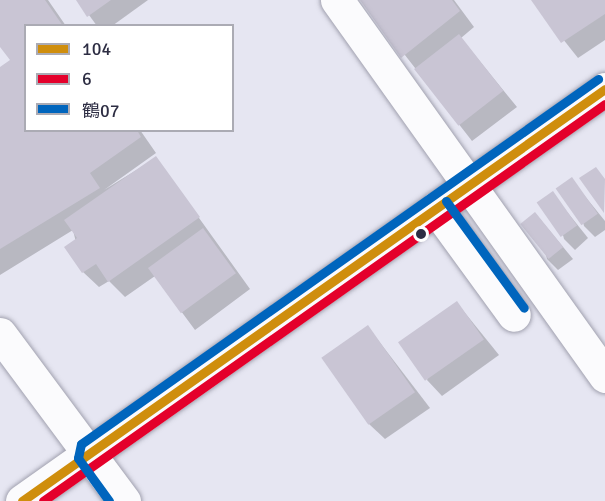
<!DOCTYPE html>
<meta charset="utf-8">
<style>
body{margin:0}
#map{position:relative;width:605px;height:501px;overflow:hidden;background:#e6e6f2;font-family:Signika,"Noto Sans JP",sans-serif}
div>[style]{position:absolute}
.shadow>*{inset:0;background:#0003}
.building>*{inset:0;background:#c9c5d4;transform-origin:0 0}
.roads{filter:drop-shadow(0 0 2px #a1a1af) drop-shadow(0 0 2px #a1a1af)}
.minor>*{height:33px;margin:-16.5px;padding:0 16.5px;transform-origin:16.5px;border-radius:16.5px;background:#fbfbfd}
.major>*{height:33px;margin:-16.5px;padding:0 16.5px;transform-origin:16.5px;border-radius:16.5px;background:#fbfbfd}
.bus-1>*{height:9px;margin:-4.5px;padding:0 4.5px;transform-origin:4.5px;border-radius:4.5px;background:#cf8e0d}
.bus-2>*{height:9px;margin:-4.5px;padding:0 4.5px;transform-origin:4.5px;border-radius:4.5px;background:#e4002b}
.bus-3>*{height:9px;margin:-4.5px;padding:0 4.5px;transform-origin:4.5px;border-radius:4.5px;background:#0065bd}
.dots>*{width:16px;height:16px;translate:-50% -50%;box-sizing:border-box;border:3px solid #fff;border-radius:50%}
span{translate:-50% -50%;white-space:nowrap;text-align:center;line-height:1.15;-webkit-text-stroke:5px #fff;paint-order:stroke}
.legend{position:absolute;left:24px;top:24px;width:210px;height:108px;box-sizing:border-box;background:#fff;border:2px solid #ababb4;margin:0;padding:8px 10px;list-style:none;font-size:18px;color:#2d2d43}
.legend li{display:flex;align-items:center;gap:12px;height:30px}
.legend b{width:30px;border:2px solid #ababb4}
</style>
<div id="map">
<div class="shadow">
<i style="clip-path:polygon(0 0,48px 0,66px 26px,26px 26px,26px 130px,140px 130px,156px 153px,104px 190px,156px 158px,250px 289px,195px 330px,155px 276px,125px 297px,109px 281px,99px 287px,83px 272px,73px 230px,0 275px,0 69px,12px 61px,0 44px)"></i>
<i style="clip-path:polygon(78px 0,148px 0,112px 26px,97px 26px)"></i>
<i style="clip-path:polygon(362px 0,454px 0,474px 27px,461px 38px,517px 107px,472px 141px)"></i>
<i style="clip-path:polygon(532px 0,605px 0,605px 40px,578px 58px)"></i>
<i style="clip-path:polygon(571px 179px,605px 221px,605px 230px,595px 237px,584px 226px)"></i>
<i style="clip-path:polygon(552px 193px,588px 238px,575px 250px,564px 239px)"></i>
<i style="clip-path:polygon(535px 213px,573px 259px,558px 270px,547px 259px)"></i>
<i style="clip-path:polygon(457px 303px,499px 355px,442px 396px,427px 380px)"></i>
<i style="clip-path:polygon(368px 327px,430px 408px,385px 439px,369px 424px)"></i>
</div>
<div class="building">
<i style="clip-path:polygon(0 0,45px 0,63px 26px,26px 26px,26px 130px,137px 130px,141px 137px,90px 173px,100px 188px,0 249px,0 67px,10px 60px,0 47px)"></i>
<i style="clip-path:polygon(76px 0,111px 0,87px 17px)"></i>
<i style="clip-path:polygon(360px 0,452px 0,460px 11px,401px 58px)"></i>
<i style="clip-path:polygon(531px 0,605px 0,605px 14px,561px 43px)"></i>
<i style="left:459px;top:34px;width:72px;height:57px;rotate:52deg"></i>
<i style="clip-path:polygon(156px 156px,200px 217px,108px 282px,96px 264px,82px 273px,64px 247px,77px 238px,64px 220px)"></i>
<i style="clip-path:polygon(596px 167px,605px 179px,604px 213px,579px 178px)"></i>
<i style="left:572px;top:177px;width:45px;height:20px;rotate:55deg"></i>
<i style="left:553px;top:191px;width:42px;height:20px;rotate:55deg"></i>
<i style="left:535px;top:212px;width:45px;height:19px;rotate:51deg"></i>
<i style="left:203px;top:228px;width:56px;height:68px;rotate:54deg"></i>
<i style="left:457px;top:301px;width:47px;height:72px;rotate:55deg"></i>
<i style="left:368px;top:325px;width:82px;height:57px;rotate:55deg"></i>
</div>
<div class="roads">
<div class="minor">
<i style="left:337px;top:0;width:462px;rotate:54.5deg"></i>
<i style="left:436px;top:208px;width:132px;rotate:53.9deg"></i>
<i style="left:0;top:334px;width:208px;rotate:53.4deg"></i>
</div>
<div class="major">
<i style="left:22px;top:501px;width:714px;rotate:-35.25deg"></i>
</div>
</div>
<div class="bus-1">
<i style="left:22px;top:501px;width:714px;rotate:-35.25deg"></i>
</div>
<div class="bus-2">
<i style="left:43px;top:501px;width:688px;rotate:-35.24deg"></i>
</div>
<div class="bus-3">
<i style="left:446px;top:201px;width:132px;rotate:53.9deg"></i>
<i style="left:109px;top:501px;width:53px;rotate:-125.8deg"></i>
<i style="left:78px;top:458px;width:14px;rotate:-78deg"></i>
<i style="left:81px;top:444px;width:633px;rotate:-35.22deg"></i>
</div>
<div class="dots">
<i style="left:421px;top:234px;background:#2d2d43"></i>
</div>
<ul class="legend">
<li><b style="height:8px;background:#cf8e0d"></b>104</li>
<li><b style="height:8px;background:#e4002b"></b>6</li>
<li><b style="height:8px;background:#0065bd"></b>鶴07</li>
</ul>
</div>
